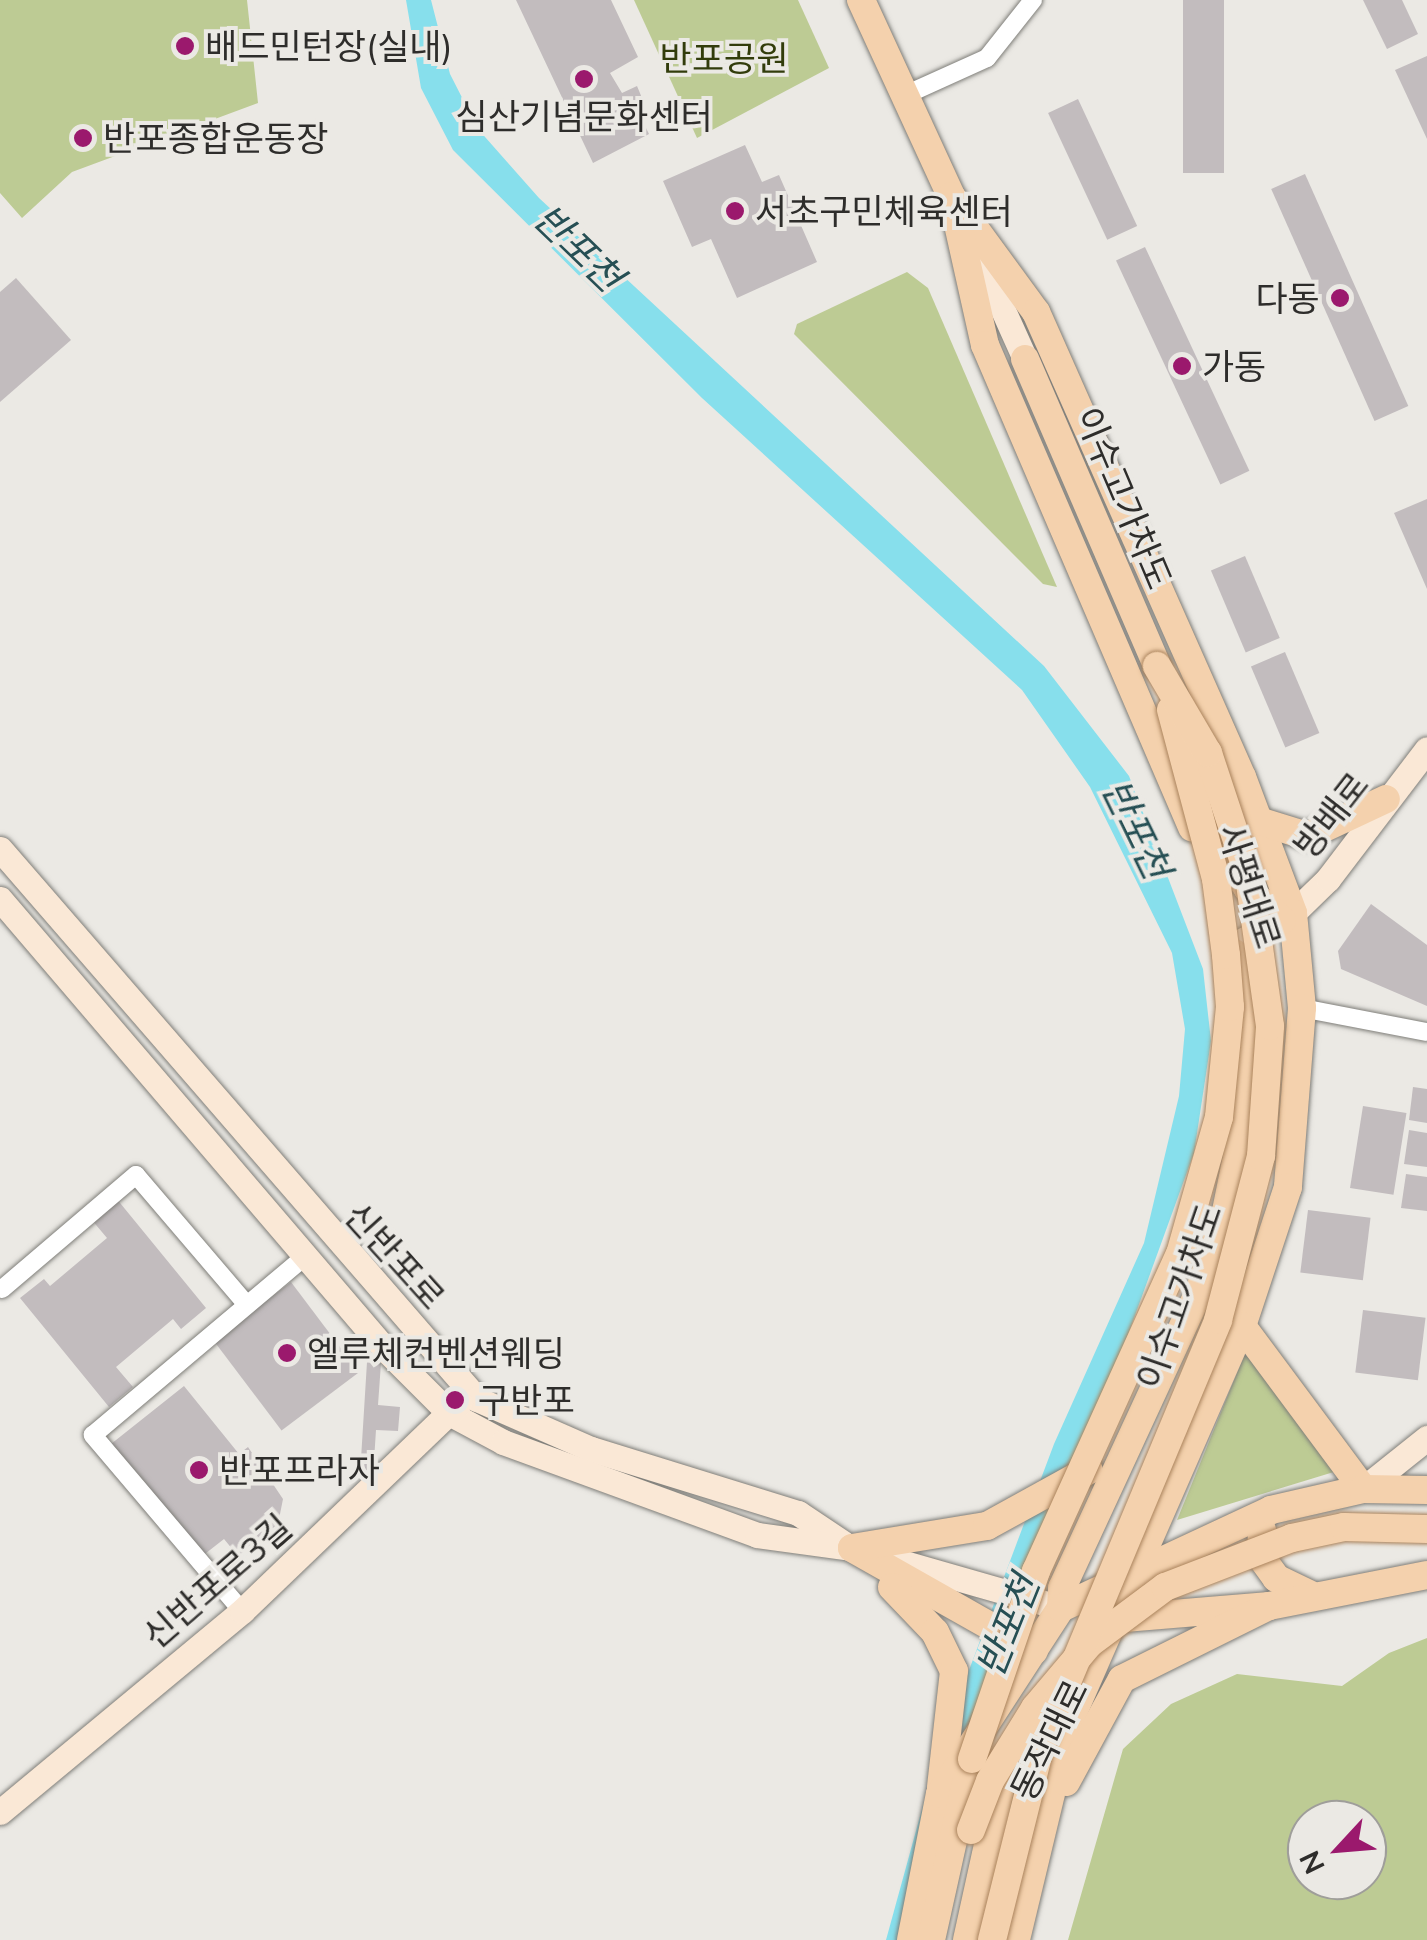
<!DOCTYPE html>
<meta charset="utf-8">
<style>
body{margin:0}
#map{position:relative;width:1427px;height:1940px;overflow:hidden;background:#ebe9e4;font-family:Mulish,"Noto Sans KR",sans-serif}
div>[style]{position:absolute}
.green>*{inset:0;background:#bdcb94}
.water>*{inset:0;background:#87dfec}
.building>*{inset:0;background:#c2bcbe;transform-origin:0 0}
.roads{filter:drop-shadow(0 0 2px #7f7e79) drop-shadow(0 0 2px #7f7e79)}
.street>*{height:18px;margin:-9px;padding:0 9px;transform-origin:9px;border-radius:9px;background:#fff}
.secondary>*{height:25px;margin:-12.5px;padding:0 12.5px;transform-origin:12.5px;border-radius:12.5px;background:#fae8d6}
.primary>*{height:28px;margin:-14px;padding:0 14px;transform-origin:14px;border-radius:14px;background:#f4d1ad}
.bridges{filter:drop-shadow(0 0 2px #aa835c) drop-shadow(0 0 2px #aa835c)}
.primary-bridge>*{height:28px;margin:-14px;padding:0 14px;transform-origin:14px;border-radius:14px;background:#f4d1ad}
.dots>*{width:28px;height:28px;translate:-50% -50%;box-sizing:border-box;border:5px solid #ebe9e4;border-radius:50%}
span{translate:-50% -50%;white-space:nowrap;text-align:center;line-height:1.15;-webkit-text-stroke:8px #ebe9e4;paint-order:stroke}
.poi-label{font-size:35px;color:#2e2d2b}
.left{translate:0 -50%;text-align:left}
.right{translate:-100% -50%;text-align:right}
.park-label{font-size:35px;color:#323c0b}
.street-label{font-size:35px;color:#2e2d2b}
.water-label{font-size:38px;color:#264f54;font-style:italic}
.north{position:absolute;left:1287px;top:1800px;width:100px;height:100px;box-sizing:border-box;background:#ebe9e4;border:2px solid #9f9e9a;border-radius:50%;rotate:244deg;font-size:28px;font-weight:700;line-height:40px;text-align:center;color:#2e2d2b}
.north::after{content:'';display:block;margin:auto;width:35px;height:45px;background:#9b196d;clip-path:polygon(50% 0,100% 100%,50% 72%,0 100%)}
</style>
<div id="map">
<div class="green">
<i style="clip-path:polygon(0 0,247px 0,258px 103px,72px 172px,22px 218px,0 193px)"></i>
<i style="clip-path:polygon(634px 0,798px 0,829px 68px,697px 138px)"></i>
<i style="clip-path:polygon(907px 272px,928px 288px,1057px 587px,1043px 584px,794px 334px,797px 324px)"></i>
<i style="clip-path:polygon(1248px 1346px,1337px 1471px,1177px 1520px)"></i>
<i style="clip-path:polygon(evenodd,1427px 1638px,1427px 1940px,1068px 1940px,1123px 1749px,1171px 1704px,1237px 1674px,1342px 1686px,1389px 1653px,1427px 1638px,1307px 1820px,1367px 1820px,1367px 1880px,1307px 1880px,1307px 1820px)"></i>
</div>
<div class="water">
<i style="clip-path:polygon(406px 0,431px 0,450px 74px,478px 129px,539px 198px,1044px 666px,1129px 776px,1203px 969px,1211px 1041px,1194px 1153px,908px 1940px,886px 1940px,936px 1758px,1054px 1444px,1144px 1243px,1179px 1096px,1185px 1029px,1172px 953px,1090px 787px,1022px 690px,702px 398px,453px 150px,421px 88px)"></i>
</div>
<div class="building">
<i style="clip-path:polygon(516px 0,611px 0,638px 57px,610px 73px,622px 93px,637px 86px,642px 98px,633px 102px,649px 134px,593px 163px)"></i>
<i style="left:1183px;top:0;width:41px;height:173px"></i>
<i style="clip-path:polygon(1363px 0,1402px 0,1418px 34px,1387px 49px)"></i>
<i style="clip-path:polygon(1427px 56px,1427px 139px,1395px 70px)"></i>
<i style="left:1078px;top:99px;width:140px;height:33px;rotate:65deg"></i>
<i style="clip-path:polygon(745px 145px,762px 182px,779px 175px,817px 262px,737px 298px,711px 239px,692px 247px,663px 181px)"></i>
<i style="left:1305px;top:174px;width:254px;height:37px;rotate:66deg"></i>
<i style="left:1145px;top:247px;width:247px;height:32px;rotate:65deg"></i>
<i style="clip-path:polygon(16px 278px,71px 340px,0 402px,0 292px)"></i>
<i style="clip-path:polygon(1427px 499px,1427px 589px,1394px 513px)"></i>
<i style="left:1245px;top:556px;width:89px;height:37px;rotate:67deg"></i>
<i style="left:1285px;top:652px;width:88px;height:37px;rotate:67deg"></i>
<i style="clip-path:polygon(1371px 904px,1427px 945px,1427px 1006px,1341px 969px,1338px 951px)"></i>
<i style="clip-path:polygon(1413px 1087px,1427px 1089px,1427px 1123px,1409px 1120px)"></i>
<i style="left:1363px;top:1106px;width:44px;height:83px;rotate:9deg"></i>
<i style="clip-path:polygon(1409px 1130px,1427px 1133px,1427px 1167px,1404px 1164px)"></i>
<i style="clip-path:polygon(1406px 1174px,1427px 1177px,1427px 1211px,1401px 1208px)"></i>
<i style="clip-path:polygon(116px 1198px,206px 1308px,181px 1329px,173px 1319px,116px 1367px,133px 1387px,109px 1407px,20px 1298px,44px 1279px,50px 1286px,107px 1238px,91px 1219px)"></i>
<i style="left:1308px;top:1210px;width:63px;height:63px;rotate:7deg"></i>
<i style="left:291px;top:1282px;width:113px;height:97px;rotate:53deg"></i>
<i style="left:1363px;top:1310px;width:63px;height:63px;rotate:7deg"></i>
<i style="clip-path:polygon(367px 1362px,381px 1363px,378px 1405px,400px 1407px,398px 1431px,376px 1430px,373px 1476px,360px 1475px)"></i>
<i style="clip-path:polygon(184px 1386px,239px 1454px,248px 1447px,283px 1499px,278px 1524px,238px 1556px,224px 1539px,201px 1557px,111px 1444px)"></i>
</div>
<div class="roads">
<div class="street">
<i style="left:903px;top:96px;width:92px;rotate:-24.3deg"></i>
<i style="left:987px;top:58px;width:74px;rotate:-51.6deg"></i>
<i style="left:1302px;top:1008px;width:127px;rotate:10.9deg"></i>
<i style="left:2px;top:1289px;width:176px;rotate:-40.4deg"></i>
<i style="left:136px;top:1175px;width:170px;rotate:49.5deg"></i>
<i style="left:242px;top:1611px;width:231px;rotate:-130.3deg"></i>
<i style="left:93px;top:1435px;width:280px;rotate:-40.1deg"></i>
</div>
<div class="secondary">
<i style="left:968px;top:232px;width:139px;rotate:65.8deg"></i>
<i style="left:0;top:849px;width:728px;rotate:49.07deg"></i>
<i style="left:477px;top:1399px;width:124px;rotate:23.7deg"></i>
<i style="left:591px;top:1449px;width:217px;rotate:17.2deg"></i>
<i style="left:798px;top:1513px;width:54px;rotate:33.7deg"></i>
<i style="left:0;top:899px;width:589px;rotate:49.47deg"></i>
<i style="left:383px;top:1347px;width:93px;rotate:45deg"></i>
<i style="left:449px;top:1413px;width:61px;rotate:28.2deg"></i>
<i style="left:503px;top:1442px;width:270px;rotate:20.1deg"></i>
<i style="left:757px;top:1535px;width:96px;rotate:7.8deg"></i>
<i style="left:852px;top:1548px;width:217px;rotate:16deg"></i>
<i style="left:1232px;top:946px;width:69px;rotate:-28.4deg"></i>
<i style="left:1293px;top:913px;width:49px;rotate:-44.2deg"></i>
<i style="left:1328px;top:879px;width:163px;rotate:-52.7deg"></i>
<i style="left:1363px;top:1489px;width:82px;rotate:-38.6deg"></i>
<i style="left:0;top:1812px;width:315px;rotate:-39.7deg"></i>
<i style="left:242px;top:1611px;width:301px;rotate:-43.8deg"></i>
</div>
<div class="primary">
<i style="left:861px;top:0;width:216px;rotate:65.3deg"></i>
<i style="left:951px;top:196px;width:144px;rotate:53.8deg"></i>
<i style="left:1036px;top:312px;width:509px;rotate:66.11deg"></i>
<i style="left:1242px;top:777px;width:145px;rotate:69.4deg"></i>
<i style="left:1293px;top:913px;width:95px;rotate:84.6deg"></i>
<i style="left:1302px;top:1008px;width:180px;rotate:94.5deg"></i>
<i style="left:1288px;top:1187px;width:146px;rotate:108.3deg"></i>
<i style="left:1242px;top:1326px;width:438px;rotate:113.6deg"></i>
<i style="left:1067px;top:1727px;width:219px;rotate:103.5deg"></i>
<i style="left:955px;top:211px;width:137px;rotate:77.4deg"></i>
<i style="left:985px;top:345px;width:525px;rotate:66.76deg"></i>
<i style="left:1025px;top:359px;width:334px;rotate:66.7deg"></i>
<i style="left:1202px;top:820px;width:83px;rotate:56.3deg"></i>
<i style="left:1248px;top:889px;width:46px;rotate:42.4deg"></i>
<i style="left:1259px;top:821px;width:50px;rotate:17.4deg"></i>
<i style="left:1307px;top:836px;width:87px;rotate:-25.1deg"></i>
<i style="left:1242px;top:1326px;width:203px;rotate:53.4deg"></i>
<i style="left:1262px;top:1530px;width:27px;rotate:92deg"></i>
<i style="left:1261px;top:1557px;width:26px;rotate:54deg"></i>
<i style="left:1276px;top:1578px;width:41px;rotate:25.9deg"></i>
<i style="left:852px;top:1548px;width:209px;rotate:29.5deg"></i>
<i style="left:852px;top:1548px;width:137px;rotate:-9.3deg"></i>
<i style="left:987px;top:1526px;width:116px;rotate:-28.8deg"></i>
<i style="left:892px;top:1587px;width:62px;rotate:46.3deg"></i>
<i style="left:935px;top:1632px;width:43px;rotate:64deg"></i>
<i style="left:954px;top:1671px;width:117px;rotate:96.4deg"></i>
<i style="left:1061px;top:1608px;width:20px;rotate:-87deg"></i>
<i style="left:1062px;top:1588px;width:329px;rotate:-65.2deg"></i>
<i style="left:1200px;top:1289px;width:82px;rotate:-71.6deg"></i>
<i style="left:1226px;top:1211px;width:91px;rotate:-78.6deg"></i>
<i style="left:1244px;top:1122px;width:108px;rotate:-87.3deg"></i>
<i style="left:1249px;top:1014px;width:63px;rotate:-103.8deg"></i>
<i style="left:1112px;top:1619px;width:158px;rotate:-4.7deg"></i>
<i style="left:1269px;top:1606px;width:161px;rotate:-11.1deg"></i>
<i style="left:1066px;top:1782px;width:117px;rotate:-61.5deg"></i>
<i style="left:1122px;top:1679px;width:164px;rotate:-26.4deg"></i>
<i style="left:911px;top:1940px;width:149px;rotate:-78.8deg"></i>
<i style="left:940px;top:1794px;width:222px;rotate:-57deg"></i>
<i style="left:1061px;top:1608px;width:232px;rotate:-25deg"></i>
<i style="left:1271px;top:1510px;width:94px;rotate:-12.9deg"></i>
<i style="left:1363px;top:1489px;width:64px;rotate:0.9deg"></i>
<i style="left:931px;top:1940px;width:184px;rotate:-77.5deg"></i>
<i style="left:967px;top:1940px;width:168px;rotate:-77.6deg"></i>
</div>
</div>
<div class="bridges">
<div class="primary-bridge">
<i style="left:972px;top:1759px;width:199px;rotate:-71.2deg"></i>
<i style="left:1036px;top:1571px;width:348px;rotate:-65.6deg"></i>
<i style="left:1180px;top:1254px;width:142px;rotate:-74.1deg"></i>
<i style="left:1219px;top:1117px;width:111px;rotate:-84.3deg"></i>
<i style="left:1230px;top:1007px;width:52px;rotate:-94.4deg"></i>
<i style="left:1226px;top:955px;width:77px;rotate:-97.5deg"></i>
<i style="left:1216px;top:879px;width:175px;rotate:-104.9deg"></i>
<i style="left:971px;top:1830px;width:53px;rotate:-68.8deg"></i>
<i style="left:990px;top:1781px;width:86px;rotate:-58.3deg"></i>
<i style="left:1035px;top:1708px;width:85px;rotate:-49.8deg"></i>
<i style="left:1090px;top:1643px;width:94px;rotate:-36.7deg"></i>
<i style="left:1165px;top:1587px;width:136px;rotate:-21.1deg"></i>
<i style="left:1292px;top:1538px;width:53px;rotate:-11.9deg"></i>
<i style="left:1344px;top:1527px;width:83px;rotate:1.4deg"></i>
<i style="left:992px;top:1940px;width:202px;rotate:-76deg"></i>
<i style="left:1041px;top:1744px;width:459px;rotate:-67.3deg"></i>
<i style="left:1218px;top:1320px;width:170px;rotate:-75.3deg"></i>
<i style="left:1261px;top:1156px;width:130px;rotate:-86deg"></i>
<i style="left:1270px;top:1026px;width:150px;rotate:-98deg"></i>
<i style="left:1249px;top:877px;width:131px;rotate:-108.3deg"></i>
<i style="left:1208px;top:753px;width:101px;rotate:-120.4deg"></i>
</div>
</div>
<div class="dots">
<i style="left:185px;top:46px;background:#9b196d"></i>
<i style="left:584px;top:79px;background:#9b196d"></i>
<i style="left:83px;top:138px;background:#9b196d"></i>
<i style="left:735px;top:211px;background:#9b196d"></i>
<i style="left:1340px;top:298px;background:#9b196d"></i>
<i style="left:1182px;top:366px;background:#9b196d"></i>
<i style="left:287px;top:1353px;background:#9b196d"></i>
<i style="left:455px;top:1400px;background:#9b196d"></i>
<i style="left:199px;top:1470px;background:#9b196d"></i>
</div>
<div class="poi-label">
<span class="left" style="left:205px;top:46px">배드민턴장(실내)</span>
<span style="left:584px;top:116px">심산기념문화센터</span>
<span class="left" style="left:103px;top:138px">반포종합운동장</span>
<span class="left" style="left:755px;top:211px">서초구민체육센터</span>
<span class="right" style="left:1320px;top:298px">다동</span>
<span class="left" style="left:1202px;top:366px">가동</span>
<span class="left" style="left:307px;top:1353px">엘루체컨벤션웨딩</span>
<span class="left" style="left:478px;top:1400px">구반포</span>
<span class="left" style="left:219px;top:1470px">반포프라자</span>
</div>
<div class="park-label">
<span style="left:724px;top:58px">반포공원</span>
</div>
<div class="street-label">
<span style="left:1124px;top:498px;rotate:67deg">이수고가차도</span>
<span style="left:1331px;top:815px;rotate:-52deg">방배로</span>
<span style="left:1250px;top:886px;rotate:72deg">사평대로</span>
<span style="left:395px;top:1256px;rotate:48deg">신반포로</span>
<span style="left:1179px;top:1296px;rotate:-71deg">이수고가차도</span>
<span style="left:217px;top:1581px;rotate:-41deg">신반포로3길</span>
<span style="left:1049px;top:1740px;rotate:-64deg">동작대로</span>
</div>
<div class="water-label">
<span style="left:578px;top:248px;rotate:44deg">반포천</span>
<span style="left:1136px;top:829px;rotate:64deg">반포천</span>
<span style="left:1008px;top:1626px;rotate:-68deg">반포천</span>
</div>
<div class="north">N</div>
</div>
